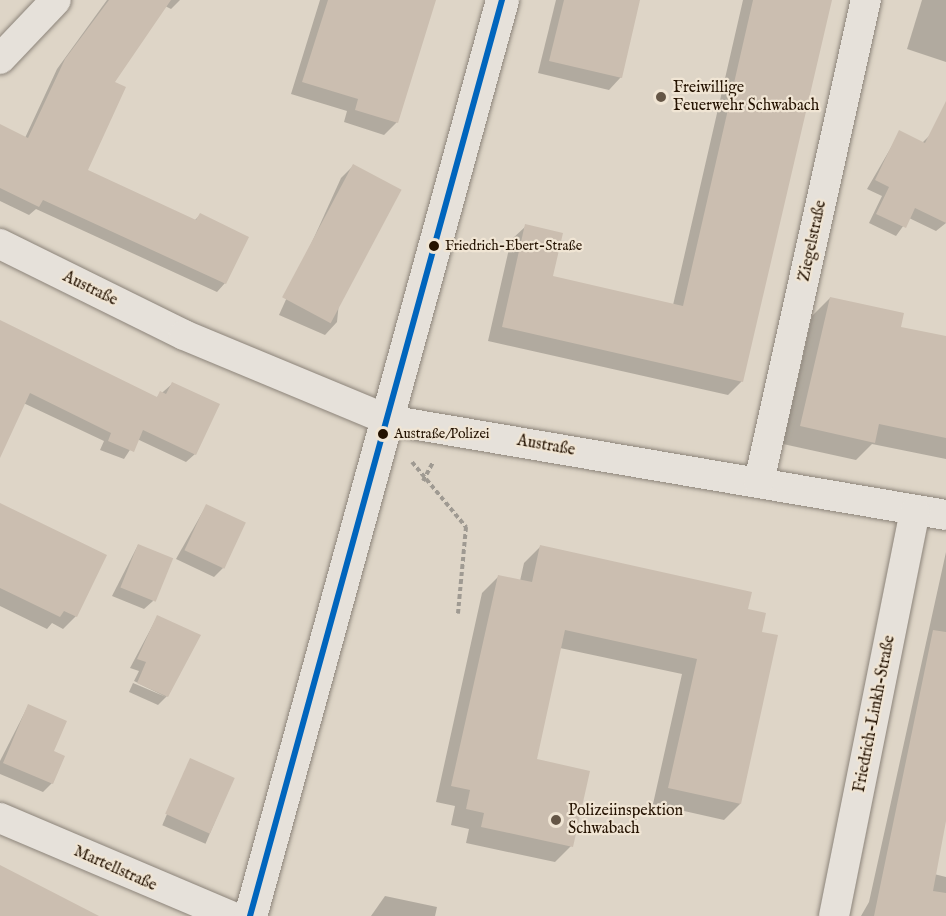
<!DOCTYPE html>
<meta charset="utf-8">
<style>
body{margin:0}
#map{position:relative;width:946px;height:916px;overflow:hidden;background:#ded5c7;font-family:"IM FELL English",serif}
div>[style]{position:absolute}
.shadow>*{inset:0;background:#0003;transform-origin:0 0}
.building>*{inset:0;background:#cbbeb0;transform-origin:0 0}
.path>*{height:4px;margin-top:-2px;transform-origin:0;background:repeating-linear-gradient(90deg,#9f9a92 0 4.5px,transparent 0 7.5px)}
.roads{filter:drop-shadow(0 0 2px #8c847a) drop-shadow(0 0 2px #8c847a)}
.street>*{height:30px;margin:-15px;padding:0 15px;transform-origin:15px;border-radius:15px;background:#e6e1da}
.secondary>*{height:33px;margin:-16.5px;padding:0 16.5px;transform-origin:16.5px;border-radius:16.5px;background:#e6e1da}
.bus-1>*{height:6px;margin:-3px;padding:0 3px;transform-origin:3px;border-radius:3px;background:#0065bd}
.dots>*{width:16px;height:16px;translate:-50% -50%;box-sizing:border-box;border:3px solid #f0e5d4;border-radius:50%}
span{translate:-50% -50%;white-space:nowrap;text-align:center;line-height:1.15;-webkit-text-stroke:4.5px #f0e5d4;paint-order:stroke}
.bus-label{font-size:14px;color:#241200}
.left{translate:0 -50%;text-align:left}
.poi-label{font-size:16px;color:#241200}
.street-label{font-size:16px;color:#241200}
</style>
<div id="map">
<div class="shadow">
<i style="clip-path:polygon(107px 0,180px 0,171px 9px,165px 6px,112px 82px,86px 171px,194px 221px,200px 215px,225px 283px,217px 292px,36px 209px,29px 215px,0 201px,0 135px,25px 138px,57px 69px)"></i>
<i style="clip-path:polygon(320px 0,435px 0,397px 122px,384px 135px,344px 122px,347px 111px,291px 94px)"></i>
<i style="clip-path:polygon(556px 0,639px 0,621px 77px,609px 90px,538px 73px)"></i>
<i style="clip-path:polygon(743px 0,830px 0,742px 381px,728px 395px,488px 341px,511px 240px,526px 226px,551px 277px,673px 305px)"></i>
<i style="clip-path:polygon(922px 0,946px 0,946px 62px,907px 49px)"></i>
<i style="clip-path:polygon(900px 132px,922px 143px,931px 134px,946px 142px,946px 223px,936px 231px,909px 218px,896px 236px,869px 223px,882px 196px,867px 189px)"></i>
<i style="clip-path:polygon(353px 166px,337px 322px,325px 335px,279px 315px,341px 178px)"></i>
<i style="clip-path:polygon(830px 298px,899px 328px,946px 338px,946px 459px,872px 444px,856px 460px,783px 444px,812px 316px)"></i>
<i style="clip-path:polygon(0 322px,156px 398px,172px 384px,195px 454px,186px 462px,137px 439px,124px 459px,100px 450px,104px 441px,0 392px)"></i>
<i style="clip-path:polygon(0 505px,76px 616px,63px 629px,52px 623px,47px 629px,0 606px)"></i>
<i style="clip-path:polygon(206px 506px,223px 568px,214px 577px,176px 559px)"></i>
<i style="clip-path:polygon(138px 545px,153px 601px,144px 609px,112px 596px)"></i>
<i style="clip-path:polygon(540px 547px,746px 611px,740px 804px,724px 820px,653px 804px,682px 674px,560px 648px,535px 760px,571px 846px,555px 862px,466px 843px,469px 829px,451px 825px,455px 806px,436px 802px,482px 593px,498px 577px,520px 581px,524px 563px)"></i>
<i style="clip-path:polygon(946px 552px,946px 813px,934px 874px,946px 877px,946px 916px,861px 916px,869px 902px)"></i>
<i style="clip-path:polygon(157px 617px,167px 696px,166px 697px,134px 681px,139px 671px,130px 668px)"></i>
<i style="clip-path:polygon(133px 683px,166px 697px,158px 705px,129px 692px)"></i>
<i style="clip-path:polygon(28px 706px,52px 752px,52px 783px,43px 792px,0 774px,0 761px)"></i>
<i style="left:190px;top:760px;width:47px;height:71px;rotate:23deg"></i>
<i style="clip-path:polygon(385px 896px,437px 907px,435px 916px,371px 916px)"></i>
</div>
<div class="building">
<i style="clip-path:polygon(109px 0,171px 0,115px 82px,126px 87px,88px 170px,196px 220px,200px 213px,249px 237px,226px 284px,43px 200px,39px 207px,0 188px,0 124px,28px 138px,65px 59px)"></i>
<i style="clip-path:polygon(328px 0,436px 0,398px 123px,355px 110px,358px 99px,302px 82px)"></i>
<i style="clip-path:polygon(564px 0,640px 0,622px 78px,549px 61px)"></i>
<i style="clip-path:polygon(753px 0,832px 0,743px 382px,502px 327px,525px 224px,563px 233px,553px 276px,683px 306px)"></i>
<i style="clip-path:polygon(946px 101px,946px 223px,915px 208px,906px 228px,876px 214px,889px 187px,875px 180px,899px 130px,925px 143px)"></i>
<i style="left:353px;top:164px;width:55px;height:151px;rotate:28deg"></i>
<i style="clip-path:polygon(830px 297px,904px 313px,901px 327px,946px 336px,946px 438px,879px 424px,875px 443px,800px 426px)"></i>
<i style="clip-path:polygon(0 320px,157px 397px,160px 391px,166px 394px,172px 382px,220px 404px,196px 455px,143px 430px,134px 452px,108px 441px,111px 433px,30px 393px,0 458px)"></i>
<i style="clip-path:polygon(0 503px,107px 555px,77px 617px,64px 611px,60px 617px,0 588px)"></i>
<i style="left:206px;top:504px;width:44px;height:51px;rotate:25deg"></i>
<i style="left:138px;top:544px;width:38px;height:47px;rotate:22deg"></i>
<i style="clip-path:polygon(540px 545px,752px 592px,748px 609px,766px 613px,762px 632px,778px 635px,741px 804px,668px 788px,697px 659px,565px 630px,537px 759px,590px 771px,573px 847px,481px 827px,484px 813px,466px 809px,470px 790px,451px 786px,498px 575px,532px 582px)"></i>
<i style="clip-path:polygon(157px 615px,201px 635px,168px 697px,137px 683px,146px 662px,137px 659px)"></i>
<i style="clip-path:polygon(933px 630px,946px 632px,946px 821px,933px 891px,946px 893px,946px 916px,874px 916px)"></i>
<i style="clip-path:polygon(28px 704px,67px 721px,54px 751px,65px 756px,53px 784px,3px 763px)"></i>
<i style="left:190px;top:758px;width:49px;height:61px;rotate:24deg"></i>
<i style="clip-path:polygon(0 865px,99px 916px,0 916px)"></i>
</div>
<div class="path">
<i style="left:412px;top:462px;width:85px;rotate:50.3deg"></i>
<i style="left:466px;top:527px;width:87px;rotate:95.3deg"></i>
<i style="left:423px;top:481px;width:21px;rotate:-62deg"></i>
</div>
<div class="roads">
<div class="street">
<i style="left:0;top:59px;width:81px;rotate:-46.5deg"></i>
<i style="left:0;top:244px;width:205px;rotate:26.3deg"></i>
<i style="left:184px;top:335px;width:221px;rotate:22.6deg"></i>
<i style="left:388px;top:420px;width:566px;rotate:9.66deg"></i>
<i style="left:759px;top:482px;width:494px;rotate:-77.5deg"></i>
<i style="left:0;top:818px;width:251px;rotate:23deg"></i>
<i style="left:834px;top:916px;width:412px;rotate:-78.7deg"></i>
</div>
<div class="secondary">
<i style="left:250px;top:916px;width:950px;rotate:-74.62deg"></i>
</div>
</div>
<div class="bus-1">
<i style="left:250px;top:916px;width:950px;rotate:-74.62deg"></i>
</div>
<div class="dots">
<i style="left:661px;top:97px;background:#655646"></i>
<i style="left:434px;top:246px;background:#241200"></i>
<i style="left:383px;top:434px;background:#241200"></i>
<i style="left:556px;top:820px;background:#655646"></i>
</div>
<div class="bus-label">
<span class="left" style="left:445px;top:246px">Friedrich-Ebert-Straße</span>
<span class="left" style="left:394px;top:434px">Austraße/Polizei</span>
</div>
<div class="poi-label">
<span class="left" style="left:673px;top:97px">Freiwillige<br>Feuerwehr Schwabach</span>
<span class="left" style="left:568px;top:820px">Polizeiinspektion<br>Schwabach</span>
</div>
<div class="street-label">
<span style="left:813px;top:241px;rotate:-78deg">Ziegelstraße</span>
<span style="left:90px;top:289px;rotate:26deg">Austraße</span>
<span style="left:546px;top:446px;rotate:10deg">Austraße</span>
<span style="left:875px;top:714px;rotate:-79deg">Friedrich-Linkh-Straße</span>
<span style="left:115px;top:869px;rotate:24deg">Martellstraße</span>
</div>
</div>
